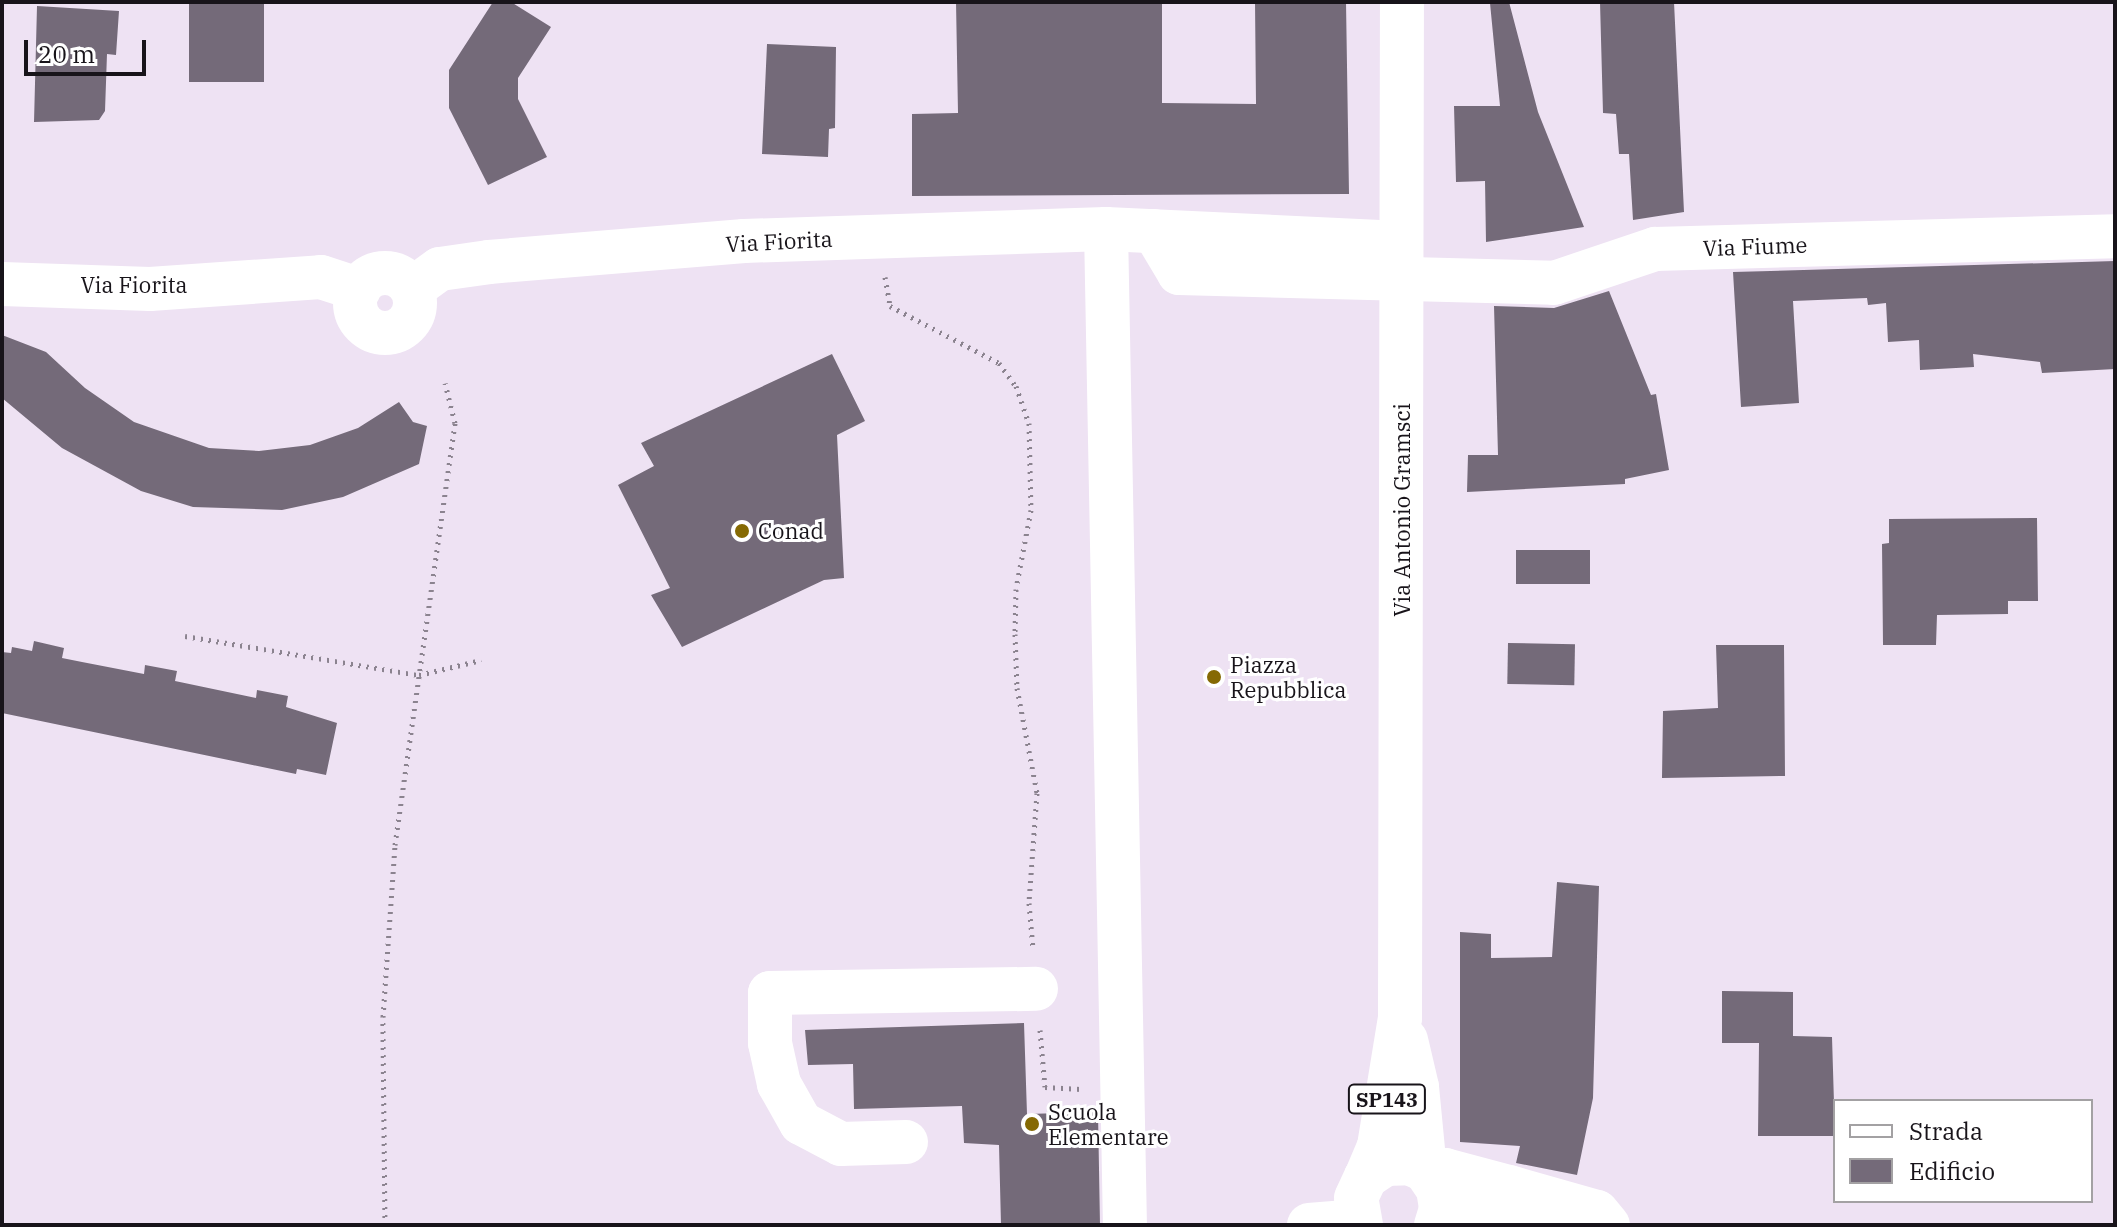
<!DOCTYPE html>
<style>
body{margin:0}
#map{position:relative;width:2117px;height:1227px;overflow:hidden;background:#eee2f3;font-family:"IBM Plex Serif",serif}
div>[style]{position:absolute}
.building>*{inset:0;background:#746a79;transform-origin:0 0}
.path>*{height:5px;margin-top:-2.5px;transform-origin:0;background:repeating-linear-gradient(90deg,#8b838f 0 2px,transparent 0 8px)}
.minor>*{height:44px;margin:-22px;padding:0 22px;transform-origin:22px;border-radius:22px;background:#fff}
.minor>.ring{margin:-22px;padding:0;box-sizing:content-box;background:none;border:44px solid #fff;border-radius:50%}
.major>*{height:44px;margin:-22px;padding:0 22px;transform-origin:22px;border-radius:22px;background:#fff}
.dots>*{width:22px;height:22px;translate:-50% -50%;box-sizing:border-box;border:4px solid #fff;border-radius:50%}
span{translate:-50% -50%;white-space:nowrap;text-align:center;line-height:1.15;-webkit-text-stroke:6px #fff;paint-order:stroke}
.shield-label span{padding:2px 6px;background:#fff;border:2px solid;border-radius:6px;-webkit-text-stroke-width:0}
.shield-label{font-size:20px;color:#18141a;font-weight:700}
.street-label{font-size:22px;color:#18141a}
.poi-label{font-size:22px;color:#18141a}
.left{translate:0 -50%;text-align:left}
.frame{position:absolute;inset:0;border:4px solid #18141a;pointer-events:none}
.legend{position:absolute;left:1833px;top:1099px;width:260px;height:104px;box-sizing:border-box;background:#fff;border:2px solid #a3a1a3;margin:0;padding:10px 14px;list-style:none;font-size:24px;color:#18141a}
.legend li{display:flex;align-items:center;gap:16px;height:40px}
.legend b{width:40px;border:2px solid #a3a1a3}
.scale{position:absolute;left:24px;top:40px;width:122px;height:36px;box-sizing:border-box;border:4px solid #18141a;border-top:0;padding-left:10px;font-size:24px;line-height:28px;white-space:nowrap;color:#18141a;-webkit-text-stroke:6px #fff;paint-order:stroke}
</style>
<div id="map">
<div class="building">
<i style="left:189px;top:2px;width:75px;height:80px"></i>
<i style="clip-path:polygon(493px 2px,511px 2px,551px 27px,518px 78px,518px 99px,547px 157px,488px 185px,449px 108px,449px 70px)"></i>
<i style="clip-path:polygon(956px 2px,1162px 2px,1162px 103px,1256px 104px,1255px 2px,1346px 2px,1349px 194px,912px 196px,912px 114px,958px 113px)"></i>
<i style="clip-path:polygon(1509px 2px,1538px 112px,1584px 227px,1486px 242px,1485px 181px,1456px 182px,1454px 106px,1500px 106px,1490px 3px)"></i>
<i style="clip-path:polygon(1600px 2px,1674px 2px,1684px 212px,1633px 220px,1629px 154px,1619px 154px,1616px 114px,1603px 113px)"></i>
<i style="clip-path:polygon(37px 6px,119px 11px,116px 55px,107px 54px,105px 111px,99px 120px,34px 122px)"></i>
<i style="clip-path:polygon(767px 44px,836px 47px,835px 128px,829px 129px,828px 157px,762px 154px)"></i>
<i style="clip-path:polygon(2115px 261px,2115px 369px,2042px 373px,2040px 362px,1973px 354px,1974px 367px,1920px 370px,1919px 340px,1888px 342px,1886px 303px,1868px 305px,1867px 298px,1793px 301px,1799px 403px,1741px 407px,1733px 272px)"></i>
<i style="clip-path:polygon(1609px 291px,1651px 395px,1656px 394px,1669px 470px,1625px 479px,1625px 484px,1467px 492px,1468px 455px,1498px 455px,1494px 306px,1554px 308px)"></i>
<i style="clip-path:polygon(2px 335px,46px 352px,85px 388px,134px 422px,209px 448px,259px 451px,310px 445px,358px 428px,399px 402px,413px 422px,427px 426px,419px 464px,343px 497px,282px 510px,193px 507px,141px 491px,62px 448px,2px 398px)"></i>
<i style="clip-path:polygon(832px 354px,865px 421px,837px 435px,844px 578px,824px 580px,682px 647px,651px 595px,670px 588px,618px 485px,654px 466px,641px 443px)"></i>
<i style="clip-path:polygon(2037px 518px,2038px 601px,2008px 601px,2008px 614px,1937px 615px,1936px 645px,1883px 645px,1882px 544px,1889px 543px,1889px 519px)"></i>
<i style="left:1516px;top:550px;width:74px;height:34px"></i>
<i style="clip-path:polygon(34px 641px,64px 648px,62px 658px,82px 662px,144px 674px,145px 665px,177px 671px,175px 681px,256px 698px,257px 690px,288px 696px,286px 707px,337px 723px,326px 775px,297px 769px,296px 774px,2px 713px,2px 652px,11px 653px,12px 647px,32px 651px)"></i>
<i style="left:1508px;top:643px;width:67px;height:41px;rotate:1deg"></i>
<i style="clip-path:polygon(1716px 645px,1784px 645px,1785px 776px,1662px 778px,1663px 711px,1718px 708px)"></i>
<i style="clip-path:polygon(1557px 882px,1599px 886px,1593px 1098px,1577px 1175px,1516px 1163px,1520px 1146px,1460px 1142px,1460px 932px,1491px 934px,1491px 958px,1552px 957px)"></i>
<i style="clip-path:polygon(1722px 991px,1793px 992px,1793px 1036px,1832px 1037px,1835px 1136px,1758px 1136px,1759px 1043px,1722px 1043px)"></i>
<i style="clip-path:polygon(1024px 1023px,1027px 1114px,1098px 1112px,1100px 1225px,1001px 1225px,999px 1145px,964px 1143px,962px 1106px,854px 1109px,853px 1064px,808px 1065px,805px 1030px)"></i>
</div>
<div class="path">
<i style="left:885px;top:277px;width:29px;rotate:80deg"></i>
<i style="left:890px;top:306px;width:123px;rotate:27.6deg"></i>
<i style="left:999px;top:363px;width:29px;rotate:54deg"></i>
<i style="left:1016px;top:386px;width:39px;rotate:71deg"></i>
<i style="left:1029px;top:423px;width:87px;rotate:88.7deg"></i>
<i style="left:1031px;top:510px;width:80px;rotate:100.8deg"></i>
<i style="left:1016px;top:589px;width:45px;rotate:91.3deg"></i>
<i style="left:1015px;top:634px;width:54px;rotate:87.9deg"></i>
<i style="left:1017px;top:688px;width:107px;rotate:79.2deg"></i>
<i style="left:1037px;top:793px;width:110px;rotate:94.2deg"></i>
<i style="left:1029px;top:903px;width:46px;rotate:85deg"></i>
<i style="left:185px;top:636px;width:237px;rotate:9.5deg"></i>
<i style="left:419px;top:675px;width:64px;rotate:-13.6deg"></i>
<i style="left:1040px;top:1030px;width:57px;rotate:85deg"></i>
<i style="left:1045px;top:1087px;width:36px;rotate:3deg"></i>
<i style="left:385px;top:1225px;width:208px;rotate:-90.6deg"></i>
<i style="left:383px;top:1017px;width:172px;rotate:-86deg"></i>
<i style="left:395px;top:845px;width:426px;rotate:-81.9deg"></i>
<i style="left:455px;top:423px;width:41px;rotate:-104deg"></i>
</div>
<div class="minor">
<i style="left:1106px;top:229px;width:996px;rotate:88.91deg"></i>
<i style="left:1154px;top:231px;width:49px;rotate:59.2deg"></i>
<i style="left:1179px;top:273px;width:375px;rotate:1.5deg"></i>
<i style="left:1554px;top:283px;width:107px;rotate:-18.6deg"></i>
<i style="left:1655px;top:249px;width:460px;rotate:-1.6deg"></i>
<i class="ring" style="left:355px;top:273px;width:16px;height:16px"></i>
<i style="left:2px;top:284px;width:148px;rotate:1.9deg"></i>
<i style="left:150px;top:289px;width:171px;rotate:-4deg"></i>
<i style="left:321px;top:277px;width:40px;rotate:18deg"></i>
<i style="left:412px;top:289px;width:34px;rotate:-36deg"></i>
<i style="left:440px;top:269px;width:49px;rotate:-8.1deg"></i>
<i style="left:489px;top:262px;width:256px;rotate:-4.7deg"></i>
<i style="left:744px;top:241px;width:362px;rotate:-1.9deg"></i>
<i style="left:1106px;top:229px;width:295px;rotate:2.7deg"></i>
<i style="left:906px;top:1142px;width:65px;rotate:178.2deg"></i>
<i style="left:841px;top:1144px;width:45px;rotate:-152.3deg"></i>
<i style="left:801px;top:1123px;width:45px;rotate:-119.4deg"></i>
<i style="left:779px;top:1084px;width:42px;rotate:-102.4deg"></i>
<i style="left:770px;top:1043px;width:50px;rotate:-90deg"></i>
<i style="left:770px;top:993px;width:266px;rotate:-0.9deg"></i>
<i style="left:1430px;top:1175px;width:16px;rotate:-18deg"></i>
<i style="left:1445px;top:1170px;width:66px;rotate:14.9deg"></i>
<i style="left:1509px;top:1187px;width:91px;rotate:15.9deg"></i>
<i style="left:1597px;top:1212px;width:17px;rotate:50deg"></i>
<i style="left:1309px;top:1225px;width:50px;rotate:-4.6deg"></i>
<i style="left:1440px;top:1225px;width:41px;rotate:-15.8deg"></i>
<i style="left:1479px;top:1214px;width:59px;rotate:10.7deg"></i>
</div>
<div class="major">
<i style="left:1406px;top:1040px;width:48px;rotate:76.8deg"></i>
<i style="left:1417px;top:1087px;width:83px;rotate:84.5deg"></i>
<i style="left:1366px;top:1177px;width:34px;rotate:-67deg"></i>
<i style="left:1379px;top:1146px;width:130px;rotate:-80.7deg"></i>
<i style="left:1400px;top:1018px;width:1016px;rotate:-89.89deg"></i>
<i style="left:1361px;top:1225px;width:27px;rotate:-100deg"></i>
<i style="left:1356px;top:1198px;width:23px;rotate:-65deg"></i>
<i style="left:1366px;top:1177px;width:23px;rotate:-34deg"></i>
<i style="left:1385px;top:1164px;width:24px;rotate:-2deg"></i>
<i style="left:1409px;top:1163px;width:17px;rotate:24deg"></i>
<i style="left:1425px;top:1170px;width:23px;rotate:56deg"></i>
<i style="left:1438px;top:1189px;width:20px;rotate:81deg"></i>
<i style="left:1441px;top:1209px;width:17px;rotate:107deg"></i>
</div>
<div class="dots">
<i style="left:742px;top:531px;background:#856903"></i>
<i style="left:1214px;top:677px;background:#856903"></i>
<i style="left:1032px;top:1124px;background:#856903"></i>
</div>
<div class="shield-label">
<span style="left:1387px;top:1099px">SP143</span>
</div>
<div class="street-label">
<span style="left:779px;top:241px;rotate:-3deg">Via Fiorita</span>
<span style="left:1755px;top:246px;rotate:-2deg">Via Fiume</span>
<span style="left:134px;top:285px">Via Fiorita</span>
<span style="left:1402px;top:510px;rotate:-90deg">Via Antonio Gramsci</span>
</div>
<div class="poi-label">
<span class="left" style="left:758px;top:531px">Conad</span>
<span class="left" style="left:1230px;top:677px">Piazza<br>Repubblica</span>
<span class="left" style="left:1048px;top:1124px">Scuola<br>Elementare</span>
</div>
<div class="frame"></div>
<ul class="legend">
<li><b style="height:10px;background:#fff"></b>Strada</li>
<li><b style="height:22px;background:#746a79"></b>Edificio</li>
</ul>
<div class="scale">20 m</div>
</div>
